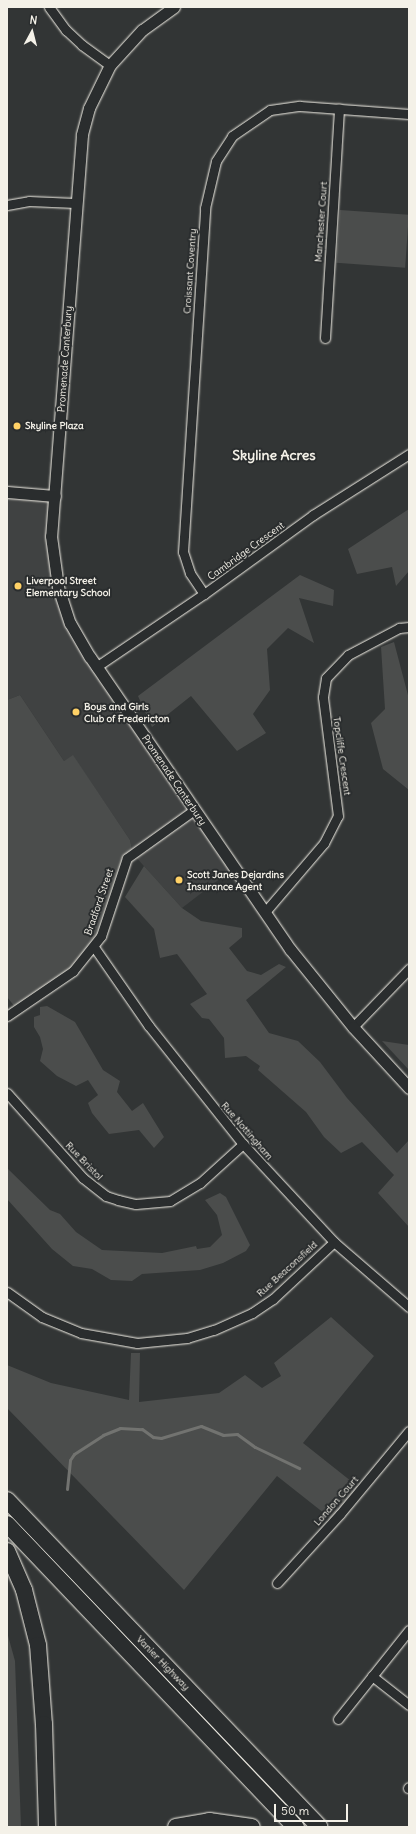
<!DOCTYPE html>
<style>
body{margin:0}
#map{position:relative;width:416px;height:1834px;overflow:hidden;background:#323535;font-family:Delius,sans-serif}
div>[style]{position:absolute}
.built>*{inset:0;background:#404242}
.green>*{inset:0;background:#4b4d4c;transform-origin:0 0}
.stream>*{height:3px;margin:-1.5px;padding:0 1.5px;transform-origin:1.5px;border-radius:1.5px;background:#727370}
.roads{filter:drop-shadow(0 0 1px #f4f1e8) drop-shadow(0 0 1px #f4f1e8)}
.minor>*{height:9px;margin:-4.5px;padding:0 4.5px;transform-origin:4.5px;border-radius:4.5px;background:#2a2d2e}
.tertiary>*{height:11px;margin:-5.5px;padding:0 5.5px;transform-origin:5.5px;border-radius:5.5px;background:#2a2d2e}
.motorway>*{height:16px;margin:-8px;padding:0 8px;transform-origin:8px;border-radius:8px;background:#2a2d2e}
.dots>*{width:11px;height:11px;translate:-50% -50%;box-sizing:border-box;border:2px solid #2a2d2e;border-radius:50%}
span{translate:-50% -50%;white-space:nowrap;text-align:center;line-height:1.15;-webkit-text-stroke:4px #2a2d2e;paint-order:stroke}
.street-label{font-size:10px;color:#f4f1e8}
.poi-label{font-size:10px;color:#f4f1e8;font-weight:700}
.left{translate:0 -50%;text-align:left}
.district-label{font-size:14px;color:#f4f1e8;font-weight:700}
.frame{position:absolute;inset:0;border:8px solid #f4f1e8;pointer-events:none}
.north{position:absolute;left:12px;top:12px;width:40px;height:40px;-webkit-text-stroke:3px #2a2d2e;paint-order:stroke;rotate:7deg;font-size:11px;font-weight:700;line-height:16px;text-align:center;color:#f4f1e8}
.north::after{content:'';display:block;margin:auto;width:14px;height:18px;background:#f4f1e8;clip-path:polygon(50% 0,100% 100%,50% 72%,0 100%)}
.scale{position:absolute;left:274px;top:1804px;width:74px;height:18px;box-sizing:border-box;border:2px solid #f4f1e8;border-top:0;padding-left:5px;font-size:12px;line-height:14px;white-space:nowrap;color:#f4f1e8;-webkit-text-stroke:3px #2a2d2e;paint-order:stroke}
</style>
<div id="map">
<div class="built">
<i style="clip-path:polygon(7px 492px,55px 496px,58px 587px,90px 657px,234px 868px,182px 908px,133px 854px,130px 840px,73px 756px,64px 761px,20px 695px,7px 700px)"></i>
</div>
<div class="green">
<i style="left:340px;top:210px;width:69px;height:53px;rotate:4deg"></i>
<i style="clip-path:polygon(409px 509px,409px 571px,396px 586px,392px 567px,357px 574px,348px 549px)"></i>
<i style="clip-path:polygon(300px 575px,334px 590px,333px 606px,299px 598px,314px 643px,288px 628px,267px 649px,270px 690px,253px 714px,266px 733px,237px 751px,191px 696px,152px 727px,138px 696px)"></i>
<i style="clip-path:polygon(394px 642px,409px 699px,409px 790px,383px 769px,371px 723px,385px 709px,381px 647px)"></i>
<i style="clip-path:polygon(20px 695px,64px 761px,73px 755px,130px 840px,133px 854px,94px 947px,19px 1012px,7px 997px,7px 700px)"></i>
<i style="clip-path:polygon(144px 866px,182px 908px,201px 921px,242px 928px,242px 937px,229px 948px,247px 971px,261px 975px,279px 964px,286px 967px,246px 1000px,269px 1033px,298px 1041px,320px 1062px,347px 1098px,397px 1153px,409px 1140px,409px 1227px,378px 1193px,394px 1175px,362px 1142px,341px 1153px,324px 1137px,306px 1112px,258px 1070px,260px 1066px,246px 1056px,225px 1058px,224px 1038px,209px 1019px,202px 1018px,190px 1004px,207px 994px,177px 954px,160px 958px,154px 929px,125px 897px)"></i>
<i style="clip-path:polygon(47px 1006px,75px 1022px,103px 1070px,120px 1081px,117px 1092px,132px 1111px,143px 1103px,164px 1137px,154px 1148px,139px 1130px,109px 1134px,92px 1113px,88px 1103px,98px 1095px,88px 1080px,76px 1086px,57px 1076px,40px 1061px,43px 1049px,40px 1037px,34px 1027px,34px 1017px,40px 1015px,40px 1007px)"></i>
<i style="clip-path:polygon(382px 1041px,409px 1045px,409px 1070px)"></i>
<i style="clip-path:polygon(7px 1168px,50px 1210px,60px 1214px,76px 1232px,102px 1250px,162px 1253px,196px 1246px,197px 1249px,210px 1247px,222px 1235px,217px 1215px,205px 1200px,220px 1193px,226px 1197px,250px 1245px,246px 1251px,223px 1263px,200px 1270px,142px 1274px,132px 1281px,111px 1280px,92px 1269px,73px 1266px,52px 1249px,7px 1199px)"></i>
<i style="clip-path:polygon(331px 1317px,374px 1356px,303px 1443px,361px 1489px,334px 1521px,277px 1476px,184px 1590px,7px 1408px,7px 1365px,51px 1383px,129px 1400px,131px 1353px,140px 1353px,139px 1402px,219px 1393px,245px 1375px,262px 1388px,281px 1376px,274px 1363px)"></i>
<i style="clip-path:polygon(7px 1632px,15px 1661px,21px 1827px,7px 1827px)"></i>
</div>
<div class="stream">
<i style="left:67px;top:1489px;width:29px;rotate:-84deg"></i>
<i style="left:70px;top:1460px;width:7px;rotate:-56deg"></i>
<i style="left:74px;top:1454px;width:35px;rotate:-33deg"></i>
<i style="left:103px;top:1435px;width:18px;rotate:-22deg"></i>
<i style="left:120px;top:1428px;width:22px;rotate:3deg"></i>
<i style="left:142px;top:1429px;width:14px;rotate:36deg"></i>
<i style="left:153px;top:1437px;width:8px;rotate:7deg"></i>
<i style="left:161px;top:1438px;width:42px;rotate:-16.7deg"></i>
<i style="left:201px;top:1426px;width:24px;rotate:22deg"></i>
<i style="left:223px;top:1435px;width:14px;rotate:-4deg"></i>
<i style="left:237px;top:1434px;width:22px;rotate:36deg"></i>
<i style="left:255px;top:1447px;width:49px;rotate:25.5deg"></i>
</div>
<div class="roads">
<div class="minor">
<i style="left:49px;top:7px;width:29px;rotate:54deg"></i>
<i style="left:66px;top:30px;width:22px;rotate:43deg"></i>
<i style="left:82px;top:45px;width:34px;rotate:36deg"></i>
<i style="left:7px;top:205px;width:22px;rotate:-10deg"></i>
<i style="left:29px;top:201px;width:46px;rotate:2.5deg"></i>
<i style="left:325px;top:338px;width:230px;rotate:-86.5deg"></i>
<i style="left:204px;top:594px;width:25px;rotate:-124deg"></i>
<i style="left:190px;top:573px;width:22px;rotate:-108deg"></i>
<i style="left:183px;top:552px;width:345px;rotate:-86.3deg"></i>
<i style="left:205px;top:208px;width:48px;rotate:-76.8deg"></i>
<i style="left:216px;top:161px;width:30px;rotate:-57deg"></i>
<i style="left:232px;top:136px;width:46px;rotate:-34.4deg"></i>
<i style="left:270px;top:110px;width:30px;rotate:-8deg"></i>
<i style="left:300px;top:106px;width:109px;rotate:4.2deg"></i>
<i style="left:96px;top:667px;width:130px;rotate:-34.1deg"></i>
<i style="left:204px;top:594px;width:135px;rotate:-35.9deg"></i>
<i style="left:313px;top:515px;width:114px;rotate:-32.4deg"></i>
<i style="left:265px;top:912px;width:91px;rotate:-49.5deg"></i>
<i style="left:324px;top:843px;width:30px;rotate:-63deg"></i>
<i style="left:338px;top:816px;width:120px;rotate:-97.2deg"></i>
<i style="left:323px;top:697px;width:19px;rotate:-81deg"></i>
<i style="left:326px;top:678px;width:32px;rotate:-46deg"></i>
<i style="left:348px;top:655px;width:58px;rotate:-27.9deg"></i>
<i style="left:399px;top:628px;width:10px;rotate:-6deg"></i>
<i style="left:94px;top:947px;width:96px;rotate:55.2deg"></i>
<i style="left:149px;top:1026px;width:151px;rotate:51.5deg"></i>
<i style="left:243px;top:1144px;width:134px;rotate:47.1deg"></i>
<i style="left:334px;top:1242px;width:99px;rotate:40.9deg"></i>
<i style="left:7px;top:1016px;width:80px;rotate:-34.3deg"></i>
<i style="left:73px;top:971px;width:45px;rotate:-51.3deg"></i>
<i style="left:101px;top:936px;width:82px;rotate:-71.6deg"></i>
<i style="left:127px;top:858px;width:82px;rotate:-35.6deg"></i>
<i style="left:353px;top:1027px;width:81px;rotate:-46deg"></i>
<i style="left:7px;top:1093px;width:114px;rotate:48.2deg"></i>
<i style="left:83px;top:1178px;width:29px;rotate:38deg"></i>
<i style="left:106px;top:1196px;width:13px;rotate:18deg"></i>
<i style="left:118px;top:1200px;width:18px;rotate:13deg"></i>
<i style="left:136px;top:1204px;width:34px;rotate:-5deg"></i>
<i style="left:170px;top:1201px;width:35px;rotate:-31deg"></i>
<i style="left:200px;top:1183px;width:58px;rotate:-42.2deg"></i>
<i style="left:7px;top:1292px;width:43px;rotate:35.5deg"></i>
<i style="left:42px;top:1317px;width:42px;rotate:22.3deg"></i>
<i style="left:81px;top:1333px;width:57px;rotate:10.1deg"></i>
<i style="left:137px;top:1343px;width:50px;rotate:-5.7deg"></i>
<i style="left:187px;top:1338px;width:28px;rotate:-17deg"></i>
<i style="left:214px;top:1330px;width:42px;rotate:-24.1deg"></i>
<i style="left:252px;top:1313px;width:25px;rotate:-34deg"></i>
<i style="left:273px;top:1299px;width:83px;rotate:-43.1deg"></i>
<i style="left:277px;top:1583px;width:93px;rotate:-47.6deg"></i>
<i style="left:340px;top:1514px;width:108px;rotate:-50.3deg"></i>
<i style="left:372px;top:1676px;width:47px;rotate:38.1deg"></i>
<i style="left:338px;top:1719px;width:114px;rotate:-51.4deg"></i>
<i style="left:408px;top:1788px;width:1px;rotate:-45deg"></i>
</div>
<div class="tertiary">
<i style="left:174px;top:7px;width:39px;rotate:144deg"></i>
<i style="left:142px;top:30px;width:47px;rotate:132.4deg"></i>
<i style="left:110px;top:65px;width:48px;rotate:116deg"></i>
<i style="left:89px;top:108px;width:28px;rotate:105deg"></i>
<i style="left:82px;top:135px;width:402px;rotate:94.4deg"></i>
<i style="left:51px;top:536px;width:51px;rotate:82.2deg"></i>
<i style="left:58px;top:587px;width:38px;rotate:72deg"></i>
<i style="left:70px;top:623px;width:39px;rotate:60deg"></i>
<i style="left:90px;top:657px;width:354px;rotate:55.6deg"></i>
<i style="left:290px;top:949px;width:100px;rotate:51.1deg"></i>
<i style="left:353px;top:1027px;width:83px;rotate:47.4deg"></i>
<i style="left:7px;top:492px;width:48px;rotate:4.8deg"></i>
</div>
<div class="motorway">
<i style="left:7px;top:1500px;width:452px;rotate:46.3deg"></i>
<i style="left:7px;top:1524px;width:419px;rotate:46.4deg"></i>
<i style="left:7px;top:1551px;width:43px;rotate:66.4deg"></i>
<i style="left:24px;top:1590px;width:57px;rotate:75.7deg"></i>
<i style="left:38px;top:1645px;width:79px;rotate:85.7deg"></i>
<i style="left:44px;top:1724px;width:103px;rotate:88.3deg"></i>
<i style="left:176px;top:1827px;width:34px;rotate:-10deg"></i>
<i style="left:209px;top:1821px;width:43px;rotate:7.9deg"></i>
</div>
</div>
<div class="dots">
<i style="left:17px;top:426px;background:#ffd166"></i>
<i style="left:18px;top:586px;background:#ffd166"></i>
<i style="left:76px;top:712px;background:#ffd166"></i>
<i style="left:179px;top:880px;background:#ffd166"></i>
</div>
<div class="street-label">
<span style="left:321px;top:222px;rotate:-86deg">Manchester Court</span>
<span style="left:190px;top:271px;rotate:-86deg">Croissant Coventry</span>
<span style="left:65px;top:359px;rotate:-86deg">Promenade Canterbury</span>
<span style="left:246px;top:551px;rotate:-36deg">Cambridge Crescent</span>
<span style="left:342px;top:756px;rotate:82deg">Topcliffe Crescent</span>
<span style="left:174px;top:780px;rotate:56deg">Promenade Canterbury</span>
<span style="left:99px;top:902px;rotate:-71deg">Bradford Street</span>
<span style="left:247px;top:1131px;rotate:49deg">Rue Nottingham</span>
<span style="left:84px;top:1161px;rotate:46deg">Rue Bristol</span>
<span style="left:287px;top:1269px;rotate:-42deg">Rue Beaconsfield</span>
<span style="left:336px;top:1501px;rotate:-49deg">London Court</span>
<span style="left:163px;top:1663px;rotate:46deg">Vanier Highway</span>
</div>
<div class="poi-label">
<span class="left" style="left:25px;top:426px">Skyline Plaza</span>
<span class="left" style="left:26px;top:586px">Liverpool Street<br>Elementary School</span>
<span class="left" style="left:84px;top:712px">Boys and Girls<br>Club of Fredericton</span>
<span class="left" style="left:187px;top:880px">Scott Janes Dejardins<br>Insurance Agent</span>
</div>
<div class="district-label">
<span style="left:274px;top:455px">Skyline Acres</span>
</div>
<div class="frame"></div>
<div class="north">N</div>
<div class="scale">50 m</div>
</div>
